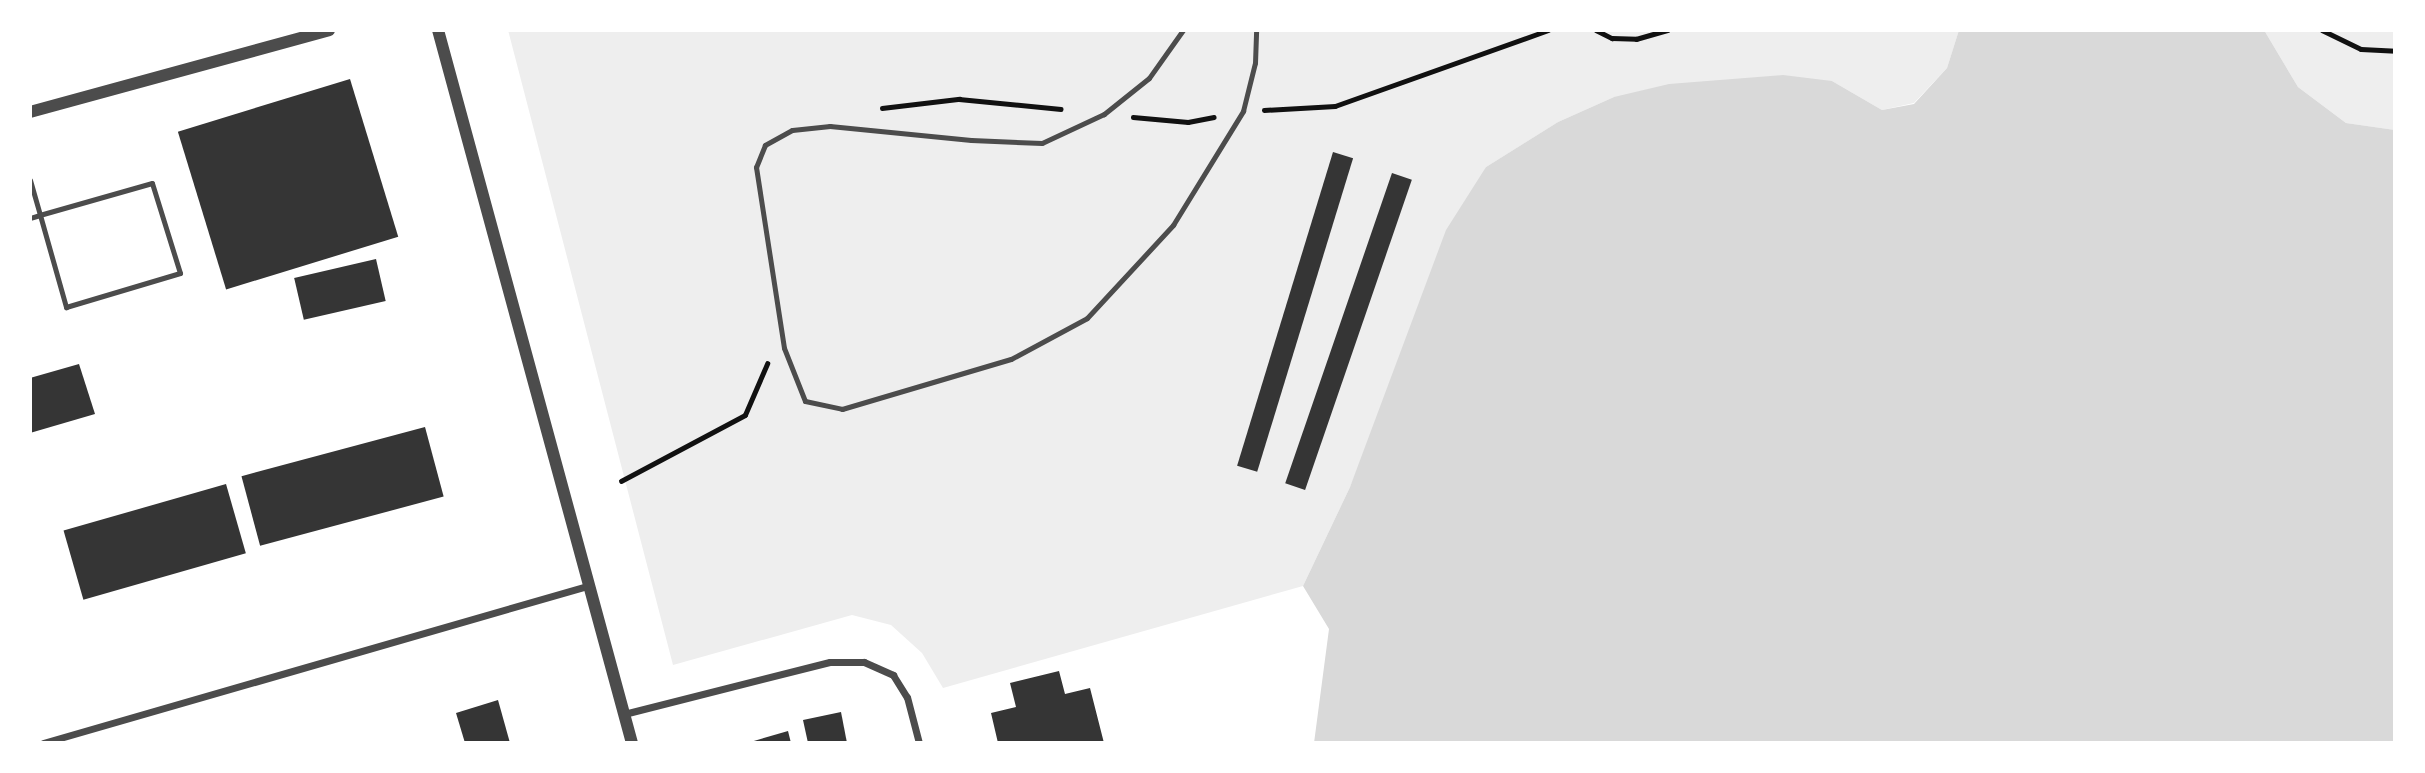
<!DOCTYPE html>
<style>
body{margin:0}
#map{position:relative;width:2425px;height:773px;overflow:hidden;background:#fff;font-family:Barlow,sans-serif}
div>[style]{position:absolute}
.green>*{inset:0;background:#eee}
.water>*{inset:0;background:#d9d9d9}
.building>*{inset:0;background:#353535;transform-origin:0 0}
.path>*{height:4.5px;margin:-2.25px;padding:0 2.25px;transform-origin:2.25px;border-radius:2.25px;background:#111}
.service>*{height:5px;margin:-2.5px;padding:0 2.5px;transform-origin:2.5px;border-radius:2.5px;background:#4c4c4c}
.minor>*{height:7px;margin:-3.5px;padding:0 3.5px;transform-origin:3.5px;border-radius:3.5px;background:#4c4c4c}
.tertiary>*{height:12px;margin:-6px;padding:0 6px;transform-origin:6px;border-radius:6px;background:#4c4c4c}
span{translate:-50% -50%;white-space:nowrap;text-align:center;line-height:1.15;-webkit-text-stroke:5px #fff;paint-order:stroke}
.frame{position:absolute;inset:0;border:32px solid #fff;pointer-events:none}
</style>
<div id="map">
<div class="green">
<i style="clip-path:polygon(508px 30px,1959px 30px,1947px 68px,1914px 103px,1882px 110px,1832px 81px,1614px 97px,1558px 122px,1486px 167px,1350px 487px,1303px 586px,943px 688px,922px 653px,891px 625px,852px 615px,673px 665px)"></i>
<i style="clip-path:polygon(2264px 30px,2395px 30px,2395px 130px,2346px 123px,2298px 87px)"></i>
</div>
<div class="water">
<i style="clip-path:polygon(1959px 30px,2264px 30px,2298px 87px,2346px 123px,2395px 130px,2395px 743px,1314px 743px,1329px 629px,1303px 586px,1350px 487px,1446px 230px,1486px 167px,1558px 122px,1614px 97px,1669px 84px,1783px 75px,1832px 81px,1882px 110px,1914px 104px,1947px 68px)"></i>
</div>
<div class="building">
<i style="left:350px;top:79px;width:165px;height:180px;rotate:73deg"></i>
<i style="left:1333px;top:152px;width:21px;height:328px;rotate:17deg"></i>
<i style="left:1392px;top:173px;width:21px;height:328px;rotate:19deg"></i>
<i style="left:376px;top:259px;width:43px;height:84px;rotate:77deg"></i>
<i style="clip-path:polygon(79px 364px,95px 414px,30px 433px,30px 378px)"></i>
<i style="left:425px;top:427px;width:72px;height:190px;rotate:75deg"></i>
<i style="left:226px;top:484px;width:72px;height:169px;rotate:74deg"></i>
<i style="clip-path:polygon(1059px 671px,1065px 694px,1090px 688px,1104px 743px,998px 743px,991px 713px,1016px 707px,1010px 683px)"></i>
<i style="clip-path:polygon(498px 700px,510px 743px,465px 743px,456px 713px)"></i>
<i style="clip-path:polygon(841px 712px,847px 743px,808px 743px,803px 720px)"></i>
<i style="clip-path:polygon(788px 731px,791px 743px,747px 743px)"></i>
</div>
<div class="path">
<i style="left:1596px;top:30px;width:18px;rotate:27deg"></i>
<i style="left:1612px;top:38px;width:24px;rotate:2deg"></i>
<i style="left:1636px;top:39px;width:33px;rotate:-16deg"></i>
<i style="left:2322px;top:30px;width:43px;rotate:26deg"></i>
<i style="left:2361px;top:49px;width:34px;rotate:3deg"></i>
<i style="left:882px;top:108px;width:78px;rotate:-6.7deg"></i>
<i style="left:959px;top:99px;width:102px;rotate:5.6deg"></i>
<i style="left:1264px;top:110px;width:71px;rotate:-3.2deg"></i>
<i style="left:1335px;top:106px;width:226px;rotate:-19.6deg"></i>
<i style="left:1133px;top:117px;width:55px;rotate:5.2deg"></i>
<i style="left:1188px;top:122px;width:26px;rotate:-11deg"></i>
<i style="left:621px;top:481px;width:140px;rotate:-28deg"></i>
<i style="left:745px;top:415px;width:56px;rotate:-66.7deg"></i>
</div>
<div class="service">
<i style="left:1183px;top:30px;width:59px;rotate:125.3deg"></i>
<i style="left:1149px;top:78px;width:58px;rotate:141.3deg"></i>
<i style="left:1104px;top:114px;width:68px;rotate:154.9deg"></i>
<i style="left:1042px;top:143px;width:71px;rotate:-177.6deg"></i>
<i style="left:971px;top:140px;width:142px;rotate:-174.3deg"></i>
<i style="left:830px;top:126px;width:38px;rotate:174deg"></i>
<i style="left:792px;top:130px;width:31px;rotate:151deg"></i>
<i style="left:765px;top:145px;width:24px;rotate:112deg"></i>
<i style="left:756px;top:167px;width:183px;rotate:81.2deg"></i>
<i style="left:784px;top:348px;width:57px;rotate:68.4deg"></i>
<i style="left:805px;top:401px;width:38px;rotate:12deg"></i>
<i style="left:842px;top:409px;width:176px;rotate:-16.5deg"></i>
<i style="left:1011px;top:359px;width:86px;rotate:-28.3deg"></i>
<i style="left:1087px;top:318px;width:127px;rotate:-47.2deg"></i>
<i style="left:1173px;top:225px;width:134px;rotate:-58.4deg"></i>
<i style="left:1243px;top:111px;width:49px;rotate:-76deg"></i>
<i style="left:1255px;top:63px;width:33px;rotate:-88deg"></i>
<i style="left:30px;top:180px;width:36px;rotate:74deg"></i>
<i style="left:40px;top:215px;width:96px;rotate:74.2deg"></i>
<i style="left:66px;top:307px;width:119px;rotate:-16.6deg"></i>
<i style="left:180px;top:273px;width:94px;rotate:-107.3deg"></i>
<i style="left:152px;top:183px;width:116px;rotate:164.1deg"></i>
<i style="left:40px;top:215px;width:10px;rotate:163deg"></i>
</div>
<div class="minor">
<i style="left:624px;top:714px;width:212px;rotate:-14.2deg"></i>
<i style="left:830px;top:662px;width:34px"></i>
<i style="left:864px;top:662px;width:32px;rotate:24deg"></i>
<i style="left:893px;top:675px;width:26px;rotate:58deg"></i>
<i style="left:907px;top:697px;width:48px;rotate:75.4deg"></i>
<i style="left:43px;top:743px;width:566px;rotate:-16.1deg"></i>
</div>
<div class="tertiary">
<i style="left:438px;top:30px;width:739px;rotate:74.78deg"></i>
<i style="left:30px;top:112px;width:310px;rotate:-15.3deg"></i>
</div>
<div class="frame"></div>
</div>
